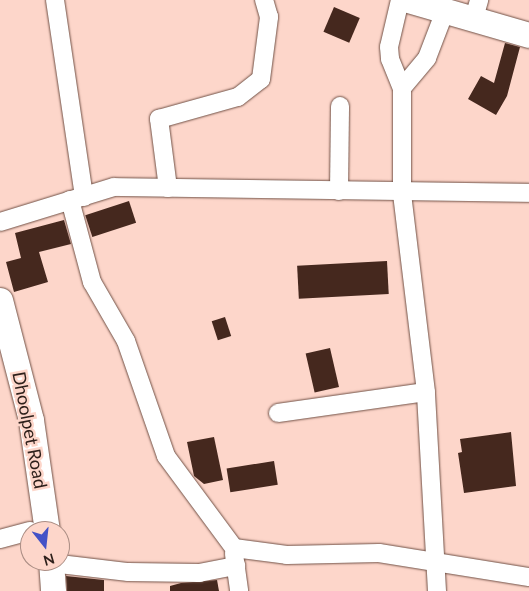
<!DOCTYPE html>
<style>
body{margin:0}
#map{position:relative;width:529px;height:591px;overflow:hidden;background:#fdd6ca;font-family:Lato,sans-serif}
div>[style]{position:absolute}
.building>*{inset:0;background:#45281e;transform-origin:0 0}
.roads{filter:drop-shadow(0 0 1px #715146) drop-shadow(0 0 1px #715146)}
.minor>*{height:18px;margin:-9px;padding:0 9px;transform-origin:9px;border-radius:9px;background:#fff}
.secondary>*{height:25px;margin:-12.5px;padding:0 12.5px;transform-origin:12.5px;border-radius:12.5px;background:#fff}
span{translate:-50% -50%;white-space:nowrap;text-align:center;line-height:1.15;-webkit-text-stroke:5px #fdd6ca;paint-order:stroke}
.street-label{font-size:18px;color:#2e201b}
.north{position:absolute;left:20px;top:521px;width:50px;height:50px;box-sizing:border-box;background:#fdd6ca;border:1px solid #aa8d84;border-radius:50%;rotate:164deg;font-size:14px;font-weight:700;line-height:20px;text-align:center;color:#2e201b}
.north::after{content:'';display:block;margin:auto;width:18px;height:22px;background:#4452c7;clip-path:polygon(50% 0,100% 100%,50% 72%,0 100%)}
</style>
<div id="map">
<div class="building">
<i style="left:334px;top:7px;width:28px;height:27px;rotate:23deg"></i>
<i style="clip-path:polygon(505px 43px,520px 47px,507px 96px,496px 115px,468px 99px,481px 76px,494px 83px)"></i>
<i style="left:129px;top:201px;width:23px;height:46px;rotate:72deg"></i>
<i style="clip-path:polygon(64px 220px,71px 244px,39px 252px,48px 282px,14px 292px,6px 262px,21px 258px,15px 233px)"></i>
<i style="left:387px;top:261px;width:33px;height:90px;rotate:87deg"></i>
<i style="left:225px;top:317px;width:20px;height:14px;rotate:72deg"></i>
<i style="left:330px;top:348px;width:40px;height:25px;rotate:77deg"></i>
<i style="clip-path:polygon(511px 432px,516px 486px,464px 493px,458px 453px,462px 452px,460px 439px)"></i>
<i style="clip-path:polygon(214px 437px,223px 480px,204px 484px,194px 476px,187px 442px)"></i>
<i style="left:274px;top:461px;width:24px;height:48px;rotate:81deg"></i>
<i style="clip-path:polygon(66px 576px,104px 580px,104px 591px,67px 591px)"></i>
<i style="clip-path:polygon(217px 580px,219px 591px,170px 591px,170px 586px,181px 583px)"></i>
</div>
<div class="roads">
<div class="minor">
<i style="left:55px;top:0;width:199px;rotate:81.6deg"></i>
<i style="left:400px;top:0;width:48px;rotate:103.2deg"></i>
<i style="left:389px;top:47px;width:12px;rotate:85deg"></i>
<i style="left:390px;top:59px;width:31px;rotate:68deg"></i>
<i style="left:474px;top:18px;width:19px;rotate:-74deg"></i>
<i style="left:168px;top:188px;width:70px;rotate:-97.4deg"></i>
<i style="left:159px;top:119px;width:82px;rotate:-15.6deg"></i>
<i style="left:238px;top:97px;width:29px;rotate:-38deg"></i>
<i style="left:261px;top:79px;width:63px;rotate:-82.6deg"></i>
<i style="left:269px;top:17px;width:18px;rotate:-106deg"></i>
<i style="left:339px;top:191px;width:85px;rotate:-89.3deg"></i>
<i style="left:70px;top:200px;width:85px;rotate:75deg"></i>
<i style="left:92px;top:282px;width:68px;rotate:60deg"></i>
<i style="left:126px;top:341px;width:122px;rotate:70.8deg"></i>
<i style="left:166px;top:456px;width:114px;rotate:53.5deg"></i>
<i style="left:234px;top:548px;width:53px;rotate:7.5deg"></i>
<i style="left:287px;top:555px;width:92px;rotate:-1.2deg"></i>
<i style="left:379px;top:553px;width:152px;rotate:9.1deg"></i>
<i style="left:0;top:222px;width:119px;rotate:-17.1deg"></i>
<i style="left:114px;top:187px;width:415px;rotate:0.8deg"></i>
<i style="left:278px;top:413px;width:149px;rotate:-8.1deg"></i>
<i style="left:0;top:539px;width:31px;rotate:-15deg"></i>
<i style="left:234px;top:554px;width:37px;rotate:82deg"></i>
<i style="left:51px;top:563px;width:78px;rotate:6.7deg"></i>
<i style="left:128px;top:572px;width:71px;rotate:0.8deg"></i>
<i style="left:199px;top:573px;width:38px;rotate:-11deg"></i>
<i style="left:437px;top:591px;width:199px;rotate:-93.2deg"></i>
<i style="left:426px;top:392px;width:200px;rotate:-96.9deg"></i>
<i style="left:402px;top:193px;width:105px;rotate:-90deg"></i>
<i style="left:402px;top:88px;width:39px;rotate:-50deg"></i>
<i style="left:427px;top:58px;width:50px;rotate:-69deg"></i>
</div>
<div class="secondary">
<i style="left:408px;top:0;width:126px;rotate:16.1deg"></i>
<i style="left:0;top:300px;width:124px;rotate:75.5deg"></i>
<i style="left:31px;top:420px;width:112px;rotate:81.8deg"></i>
<i style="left:51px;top:561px;width:30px;rotate:86deg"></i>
</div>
</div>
<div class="street-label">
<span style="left:30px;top:430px;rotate:79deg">Dhoolpet Road</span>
</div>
<div class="north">N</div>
</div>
